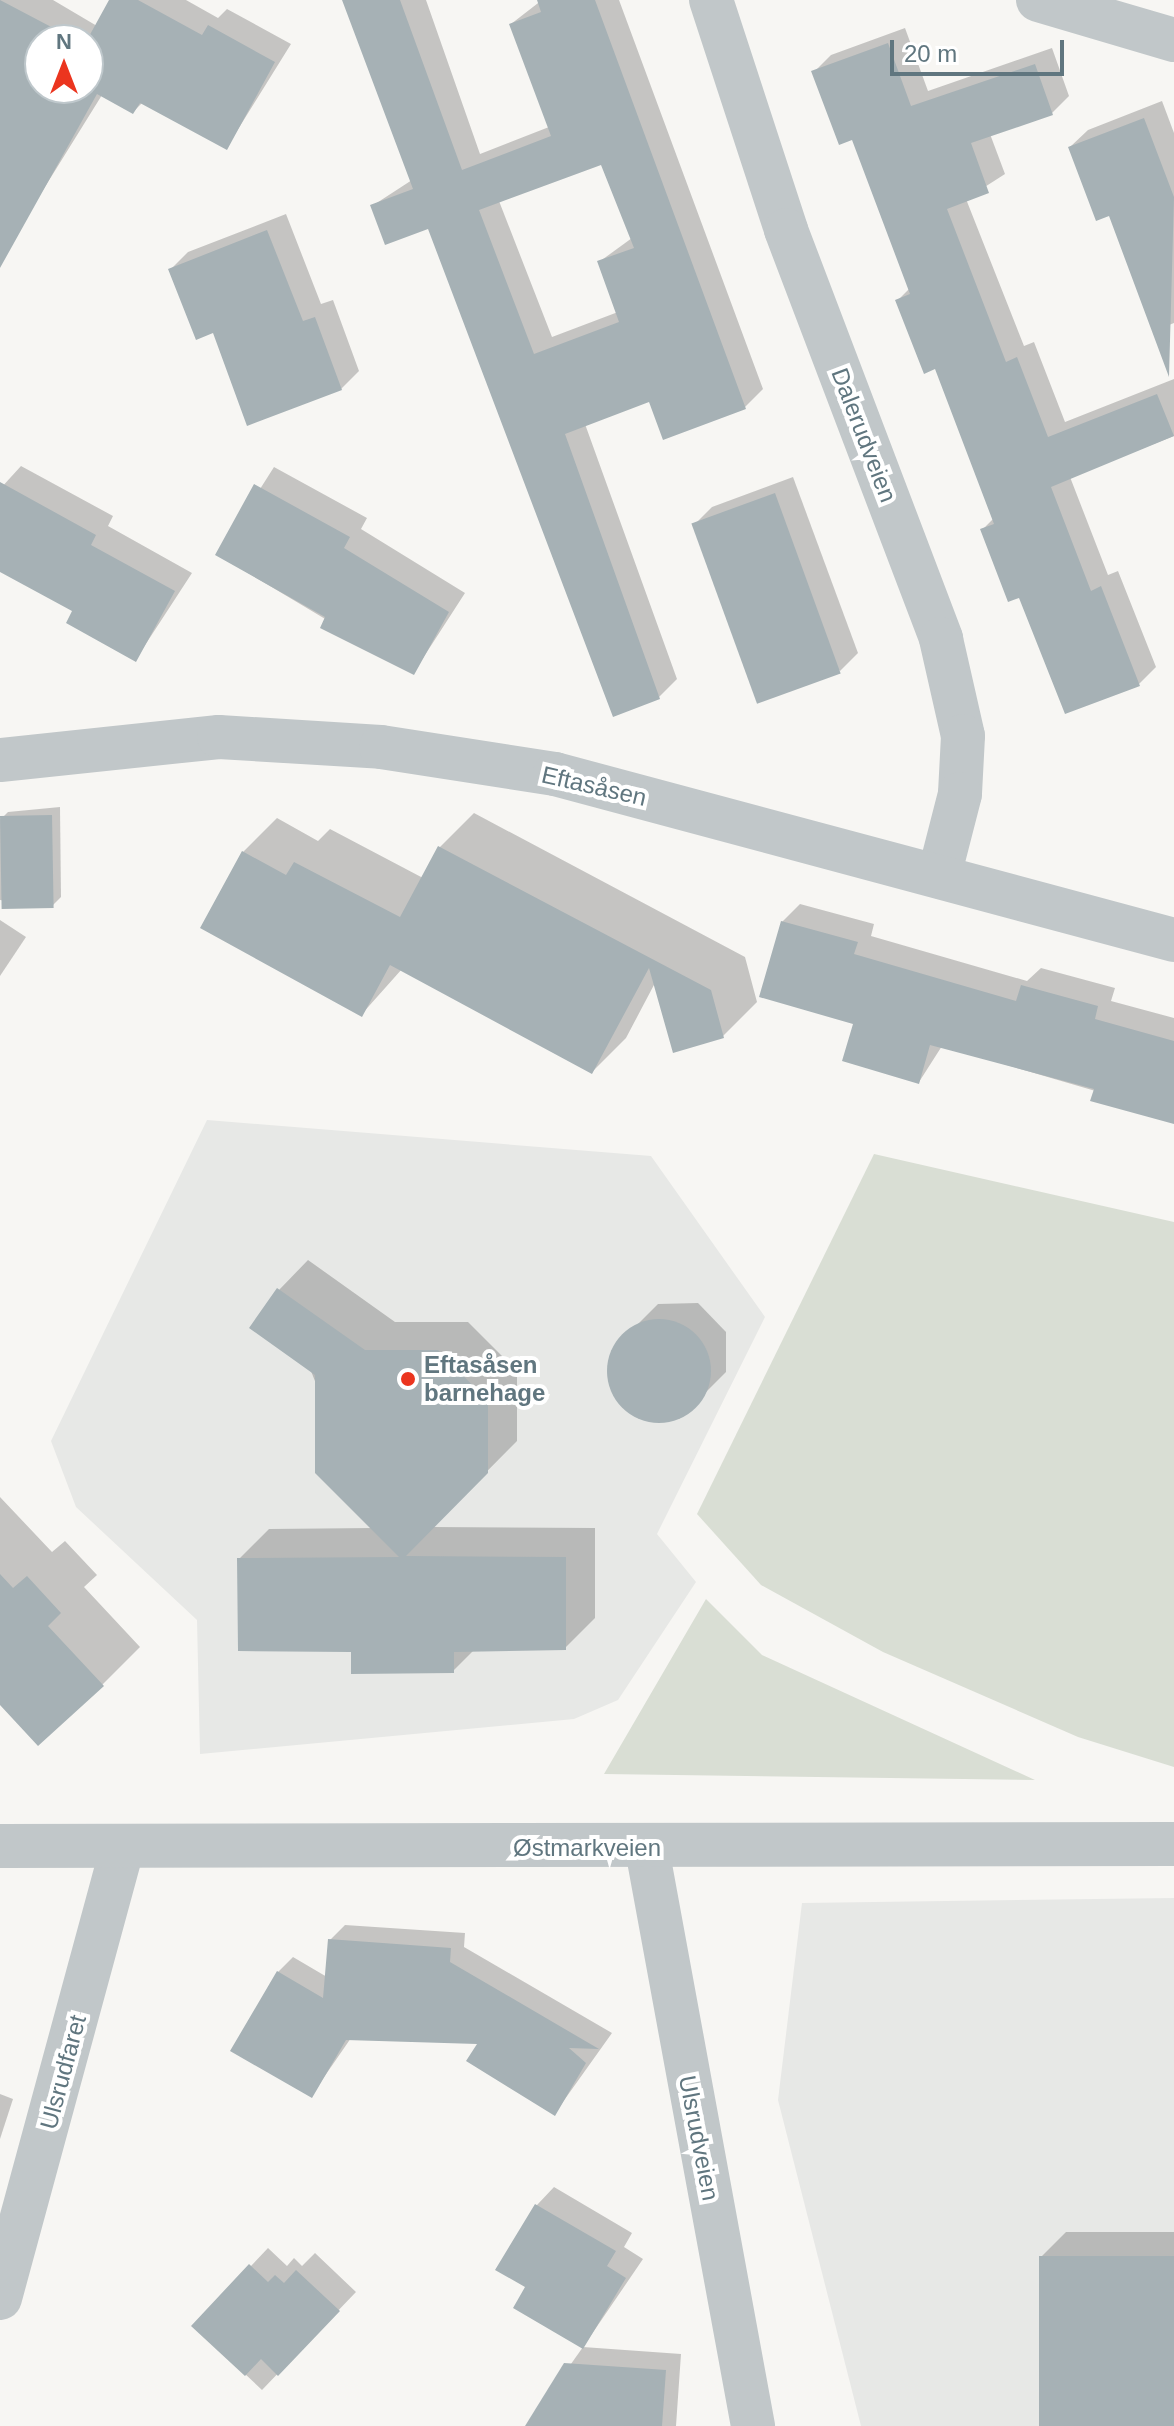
<!DOCTYPE html>
<meta charset="utf-8">
<style>
body{margin:0}
#map{position:relative;width:1174px;height:2426px;overflow:hidden;background:#f7f6f3;font-family:Helvetica,sans-serif}
div>[style]{position:absolute}
.built>*{inset:0;background:#e7e8e6}
.green>*{inset:0;background:#d9ded4}
.shadow>*{inset:0;background:#0003}
.building>*{inset:0;background:#a6b1b5;transform-origin:0 0}
.round{border-radius:50%}
.minor>*{height:44px;margin:-22px;padding:0 22px;transform-origin:22px;border-radius:22px;background:#c1c7c9}
.tertiary>*{height:44px;margin:-22px;padding:0 22px;transform-origin:22px;border-radius:22px;background:#c1c7c9}
.dots>*{width:22px;height:22px;translate:-50% -50%;box-sizing:border-box;border:4px solid #fff;border-radius:50%}
span{translate:-50% -50%;white-space:nowrap;text-align:center;line-height:1.15;-webkit-text-stroke:8px #fff;paint-order:stroke}
.street-label{font-size:24px;color:#60767f}
.poi-label{font-size:24px;color:#60767f;font-weight:700}
.left{translate:0 -50%;text-align:left}
.north{position:absolute;left:24px;top:24px;width:80px;height:80px;box-sizing:border-box;background:#fff;border:2px solid #bfc8cc;border-radius:50%;rotate:0deg;font-size:22px;font-weight:700;line-height:32px;text-align:center;color:#60767f}
.north::after{content:'';display:block;margin:auto;width:28px;height:36px;background:#eb351f;clip-path:polygon(50% 0,100% 100%,50% 72%,0 100%)}
.scale{position:absolute;left:890px;top:40px;width:174px;height:36px;box-sizing:border-box;border:4px solid #60767f;border-top:0;padding-left:10px;font-size:24px;line-height:28px;white-space:nowrap;color:#60767f;-webkit-text-stroke:6px #fff;paint-order:stroke}
</style>
<div id="map">
<div class="built">
<i style="clip-path:polygon(207px 1120px,651px 1156px,765px 1317px,657px 1534px,696px 1582px,618px 1700px,574px 1719px,200px 1754px,197px 1620px,76px 1507px,51px 1441px)"></i>
<i style="clip-path:polygon(1174px 1898px,1174px 2426px,861px 2426px,778px 2100px,802px 1903px)"></i>
</div>
<div class="green">
<i style="clip-path:polygon(874px 1154px,1174px 1222px,1174px 1767px,1078px 1737px,883px 1652px,761px 1585px,697px 1514px)"></i>
<i style="clip-path:polygon(706px 1599px,762px 1655px,1035px 1780px,604px 1774px)"></i>
</div>
<div class="shadow">
<i style="clip-path:polygon(evenodd,0 0,53px 0,97px 26px,111px 0,186px 0,218px 18px,227px 9px,291px 44px,227px 147px,143px 102px,133px 112px,102px 95px,25px 219px,0 206px,0 0,40px 40px,88px 40px,88px 88px,40px 88px,40px 40px)"></i>
<i style="clip-path:polygon(evenodd,346px 0,426px 0,480px 154px,549px 127px,511px 24px,542px 0,619px 0,763px 389px,745px 407px,650px 399px,585px 424px,677px 679px,659px 697px,429px 226px,372px 206px,412px 180px,346px 0,602px 163px,632px 238px,599px 262px,618px 312px,552px 337px,499px 201px,602px 163px)"></i>
<i style="clip-path:polygon(905px 28px,928px 91px,1052px 48px,1069px 96px,1052px 113px,990px 134px,1005px 174px,966px 199px,1024px 346px,1034px 342px,1065px 422px,1174px 379px,1174px 436px,1070px 477px,1108px 575px,1118px 571px,1156px 667px,1139px 684px,1020px 595px,982px 530px,994px 518px,936px 366px,897px 301px,910px 288px,853px 138px,814px 72px,831px 55px)"></i>
<i style="clip-path:polygon(1162px 101px,1174px 133px,1174px 323px,1154px 331px,1110px 214px,1070px 147px,1088px 130px)"></i>
<i style="clip-path:polygon(286px 214px,321px 304px,333px 300px,359px 371px,341px 389px,214px 331px,170px 270px,188px 252px)"></i>
<i style="clip-path:polygon(21px 466px,113px 516px,108px 526px,192px 573px,136px 659px,75px 610px,0 570px,0 489px)"></i>
<i style="clip-path:polygon(274px 467px,367px 518px,361px 529px,465px 593px,414px 672px,218px 555px)"></i>
<i style="clip-path:polygon(793px 477px,858px 653px,840px 671px,694px 525px,712px 507px)"></i>
<i style="clip-path:polygon(60px 807px,61px 897px,52px 906px,0 900px,0 820px,8px 812px)"></i>
<i style="clip-path:polygon(474px 813px,745px 957px,757px 1002px,723px 1036px,655px 983px,626px 1038px,592px 1072px,402px 969px,361px 1015px,243px 852px,277px 818px,318px 841px,330px 829px,423px 878px,440px 847px)"></i>
<i style="clip-path:polygon(800px 904px,874px 924px,871px 936px,1027px 981px,1041px 968px,1115px 988px,1111px 1001px,1174px 1018px,1174px 1114px,942px 1046px,919px 1082px,855px 1022px,782px 922px)"></i>
<i style="clip-path:polygon(0 920px,26px 937px,0 976px)"></i>
<i style="clip-path:polygon(308px 1260px,395px 1322px,468px 1322px,517px 1371px,517px 1441px,432px 1527px,595px 1528px,595px 1618px,565px 1648px,474px 1650px,453px 1671px,353px 1650px,239px 1559px,269px 1529px,373px 1528px,279px 1290px)"></i>
<i style="clip-path:polygon(698px 1303px,726px 1332px,726px 1372px,679px 1419px,639px 1419px,611px 1390px,611px 1351px,658px 1304px)"></i>
<i style="clip-path:polygon(0 1497px,52px 1552px,65px 1541px,97px 1575px,84px 1587px,140px 1647px,102px 1685px,0 1702px)"></i>
<i style="clip-path:polygon(345px 1925px,465px 1933px,464px 1947px,612px 2033px,555px 2113px,480px 2043px,351px 2038px,311px 2096px,278px 1972px,293px 1957px,327px 1977px,330px 1940px)"></i>
<i style="clip-path:polygon(0 2094px,13px 2099px,0 2139px)"></i>
<i style="clip-path:polygon(554px 2187px,632px 2233px,624px 2247px,643px 2259px,583px 2347px,681px 2354px,676px 2426px,527px 2426px,583px 2347px,528px 2287px,537px 2205px)"></i>
<i style="clip-path:polygon(1066px 2232px,1174px 2232px,1174px 2426px,1041px 2426px,1041px 2257px)"></i>
<i style="clip-path:polygon(268px 2248px,287px 2266px,294px 2258px,302px 2266px,315px 2253px,356px 2292px,262px 2390px,194px 2326px)"></i>
</div>
<div class="building">
<i style="clip-path:polygon(0 0,76px 40px,40px 40px,40px 88px,88px 88px,87px 40px,109px 0,138px 0,202px 35px,208px 25px,275px 62px,227px 150px,140px 103px,133px 114px,97px 94px,0 268px)"></i>
<i style="clip-path:polygon(evenodd,342px 0,400px 0,462px 170px,551px 136px,509px 24px,541px 12px,537px 0,595px 0,746px 409px,663px 440px,649px 402px,565px 434px,660px 699px,613px 717px,428px 229px,385px 245px,370px 205px,413px 189px,342px 0,601px 165px,634px 248px,597px 261px,619px 322px,534px 354px,479px 210px,601px 165px)"></i>
<i style="clip-path:polygon(888px 43px,911px 106px,1035px 64px,1053px 115px,971px 143px,989px 193px,947px 209px,1006px 362px,1017px 357px,1048px 437px,1157px 394px,1174px 436px,1051px 487px,1091px 591px,1101px 586px,1140px 686px,1065px 714px,1019px 598px,1008px 602px,980px 529px,994px 524px,935px 369px,924px 374px,895px 300px,910px 294px,852px 140px,839px 145px,811px 71px)"></i>
<i style="clip-path:polygon(1144px 118px,1174px 197px,1169px 377px,1109px 216px,1096px 221px,1068px 147px)"></i>
<i style="clip-path:polygon(267px 230px,303px 321px,315px 317px,342px 390px,247px 426px,213px 333px,196px 340px,168px 269px)"></i>
<i style="clip-path:polygon(0 482px,96px 535px,91px 545px,175px 591px,136px 662px,66px 623px,72px 611px,0 572px)"></i>
<i style="clip-path:polygon(254px 484px,350px 537px,344px 548px,449px 612px,414px 675px,320px 628px,325px 617px,215px 555px)"></i>
<i style="left:775px;top:493px;width:192px;height:89px;rotate:70deg"></i>
<i style="left:52px;top:815px;width:93px;height:52px;rotate:89deg"></i>
<i style="clip-path:polygon(438px 846px,711px 990px,724px 1038px,673px 1053px,649px 968px,592px 1074px,390px 965px,362px 1017px,200px 928px,242px 851px,286px 875px,294px 862px,400px 917px)"></i>
<i style="clip-path:polygon(781px 921px,858px 942px,854px 954px,1016px 1001px,1021px 985px,1098px 1006px,1095px 1019px,1174px 1041px,1174px 1124px,1090px 1101px,1094px 1089px,930px 1045px,919px 1084px,842px 1061px,853px 1024px,759px 997px)"></i>
<i style="clip-path:polygon(277px 1288px,365px 1350px,438px 1350px,488px 1401px,488px 1473px,406px 1556px,566px 1557px,566px 1650px,454px 1652px,454px 1673px,351px 1674px,351px 1652px,238px 1651px,237px 1558px,399px 1557px,315px 1473px,315px 1375px,249px 1328px)"></i>
<i class="round" style="left:607px;top:1319px;width:104px;height:104px"></i>
<i style="clip-path:polygon(0 1574px,13px 1588px,27px 1576px,61px 1613px,48px 1626px,104px 1686px,38px 1746px,0 1705px)"></i>
<i style="clip-path:polygon(328px 1939px,451px 1948px,450px 1962px,599px 2049px,569px 2048px,586px 2063px,555px 2116px,466px 2061px,477px 2044px,346px 2040px,312px 2098px,230px 2051px,277px 1971px,323px 1998px)"></i>
<i style="clip-path:polygon(535px 2204px,616px 2251px,607px 2266px,626px 2278px,583px 2349px,513px 2308px,525px 2287px,495px 2270px)"></i>
<i style="left:1039px;top:2256px;width:135px;height:170px"></i>
<i style="clip-path:polygon(249px 2264px,268px 2282px,275px 2275px,284px 2283px,296px 2270px,340px 2311px,278px 2376px,261px 2359px,245px 2376px,191px 2326px)"></i>
<i style="clip-path:polygon(564px 2363px,666px 2370px,662px 2426px,525px 2426px)"></i>
</div>
<div class="minor">
<i style="left:711px;top:0;width:242px;rotate:71.9deg"></i>
<i style="left:786px;top:230px;width:437px;rotate:69.2deg"></i>
<i style="left:941px;top:639px;width:99px;rotate:77.2deg"></i>
<i style="left:963px;top:736px;width:58px;rotate:93deg"></i>
<i style="left:960px;top:794px;width:85px;rotate:104.4deg"></i>
<i style="left:1038px;top:0;width:142px;rotate:16.4deg"></i>
<i style="left:0;top:760px;width:220px;rotate:-6deg"></i>
<i style="left:219px;top:737px;width:162px;rotate:3.5deg"></i>
<i style="left:381px;top:747px;width:176px;rotate:8.8deg"></i>
<i style="left:555px;top:774px;width:641px;rotate:15.01deg"></i>
<i style="left:647px;top:1849px;width:587px;rotate:79.59deg"></i>
<i style="left:0;top:2298px;width:468px;rotate:-74.8deg"></i>
</div>
<div class="tertiary">
<i style="left:0;top:1846px;width:1174px;rotate:-0.1deg"></i>
</div>
<div class="dots">
<i style="left:408px;top:1379px;background:#eb351f"></i>
</div>
<div class="street-label">
<span style="left:864px;top:435px;rotate:69deg">Dalerudveien</span>
<span style="left:594px;top:786px;rotate:13deg">Eftasåsen</span>
<span style="left:587px;top:1848px">Østmarkveien</span>
<span style="left:63px;top:2072px;rotate:-75deg">Ulsrudfaret</span>
<span style="left:699px;top:2138px;rotate:79deg">Ulsrudveien</span>
</div>
<div class="poi-label">
<span class="left" style="left:424px;top:1379px">Eftasåsen<br>barnehage</span>
</div>
<div class="north">N</div>
<div class="scale">20 m</div>
</div>
